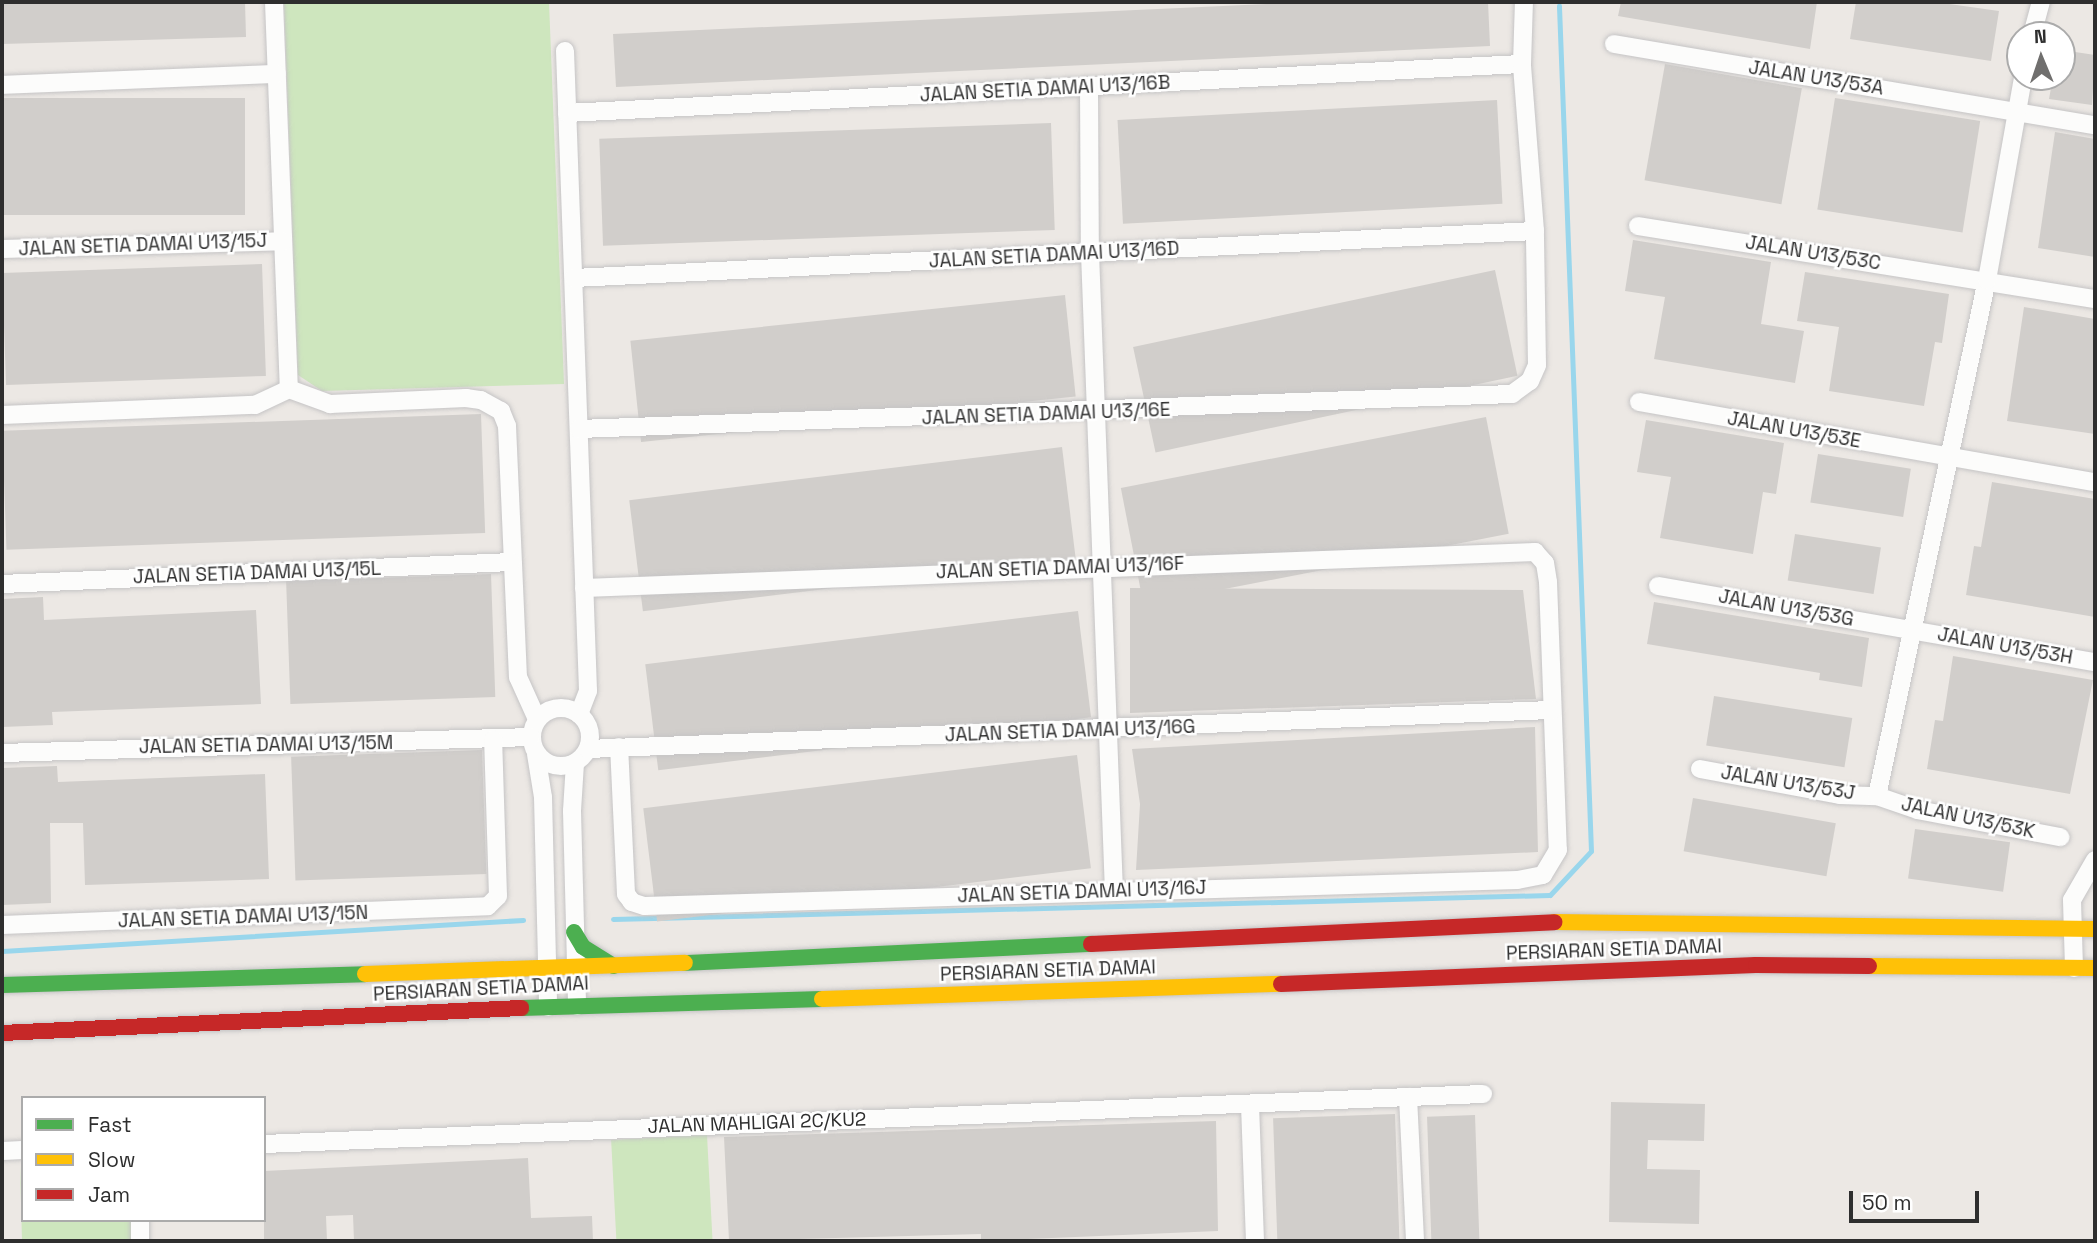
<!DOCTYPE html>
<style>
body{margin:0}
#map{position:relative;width:2097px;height:1243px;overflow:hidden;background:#ece8e4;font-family:"Space Grotesk",sans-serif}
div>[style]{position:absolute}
.green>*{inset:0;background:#cee6be;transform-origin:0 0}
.stream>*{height:5px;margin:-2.5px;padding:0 2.5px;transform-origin:2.5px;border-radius:2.5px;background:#99d6ec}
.building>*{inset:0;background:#d1cecb;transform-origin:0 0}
.roads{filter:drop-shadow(0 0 2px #c5c4c5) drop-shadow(0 0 2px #c5c4c5)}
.street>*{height:18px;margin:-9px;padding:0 9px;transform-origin:9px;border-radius:9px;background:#fcfcfb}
.street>.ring{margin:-9px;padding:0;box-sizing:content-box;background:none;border:18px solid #fcfcfb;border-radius:50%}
.fast>*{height:16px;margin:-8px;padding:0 8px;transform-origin:8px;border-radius:8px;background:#4caf50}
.slow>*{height:16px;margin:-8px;padding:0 8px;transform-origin:8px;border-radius:8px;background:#ffc107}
.jam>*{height:16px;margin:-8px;padding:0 8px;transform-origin:8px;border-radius:8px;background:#c62828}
span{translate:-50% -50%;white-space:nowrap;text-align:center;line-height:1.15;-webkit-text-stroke:5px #fff;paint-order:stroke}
.street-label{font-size:19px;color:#2e2e2e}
.frame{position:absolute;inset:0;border:4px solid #2e2e2e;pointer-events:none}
.legend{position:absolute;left:21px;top:1096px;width:245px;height:126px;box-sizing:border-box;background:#fff;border:2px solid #ababab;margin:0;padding:9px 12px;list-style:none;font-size:21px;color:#2e2e2e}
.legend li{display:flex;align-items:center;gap:14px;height:35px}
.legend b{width:35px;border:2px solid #ababab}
.north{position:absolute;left:2006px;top:21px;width:70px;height:70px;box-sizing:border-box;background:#fff;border:2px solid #ababab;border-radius:50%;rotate:358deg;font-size:19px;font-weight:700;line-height:28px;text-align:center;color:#2e2e2e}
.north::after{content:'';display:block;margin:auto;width:24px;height:32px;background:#706f6e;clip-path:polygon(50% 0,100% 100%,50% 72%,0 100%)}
.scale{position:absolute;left:1849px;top:1191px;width:130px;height:32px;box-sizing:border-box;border:4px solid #2e2e2e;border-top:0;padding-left:9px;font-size:21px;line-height:24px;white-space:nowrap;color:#2e2e2e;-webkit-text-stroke:5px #fff;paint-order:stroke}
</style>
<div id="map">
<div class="green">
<i style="clip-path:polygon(284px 2px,549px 2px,564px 384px,322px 391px,298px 375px)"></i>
<i style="left:707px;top:1135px;width:106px;height:96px;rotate:87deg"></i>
<i style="clip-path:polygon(20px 1165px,23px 1220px,131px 1220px,131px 1241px,22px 1241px)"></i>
</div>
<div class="stream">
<i style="left:613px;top:919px;width:937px;rotate:-1.47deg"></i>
<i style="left:1550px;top:895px;width:60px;rotate:-47deg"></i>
<i style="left:1591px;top:851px;width:846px;rotate:-92.17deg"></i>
<i style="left:2px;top:951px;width:522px;rotate:-3.41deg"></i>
</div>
<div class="building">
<i style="clip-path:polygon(2px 2px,245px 2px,246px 37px,2px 44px)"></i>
<i style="clip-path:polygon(1311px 2px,1488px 2px,1490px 46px,616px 87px,613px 34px)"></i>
<i style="clip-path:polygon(1621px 2px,1817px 2px,1810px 49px,1618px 16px)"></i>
<i style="clip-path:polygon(1856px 2px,1935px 2px,1999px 11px,1991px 61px,1850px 39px)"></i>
<i style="clip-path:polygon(2062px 50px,2095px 55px,2092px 105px,2049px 99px,2053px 77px,2062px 77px)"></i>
<i style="left:1665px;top:64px;width:139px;height:118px;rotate:10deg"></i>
<i style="left:245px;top:98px;width:117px;height:243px;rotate:90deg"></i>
<i style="left:1835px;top:98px;width:147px;height:113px;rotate:9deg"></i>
<i style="left:1497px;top:100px;width:104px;height:380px;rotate:87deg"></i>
<i style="left:1051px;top:123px;width:107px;height:452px;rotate:88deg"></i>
<i style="clip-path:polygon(2055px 132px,2095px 139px,2095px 257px,2038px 248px)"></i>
<i style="clip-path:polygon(1633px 240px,1771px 262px,1761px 324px,1804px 331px,1795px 383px,1654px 359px,1665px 297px,1625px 291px)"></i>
<i style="left:262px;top:264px;width:112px;height:260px;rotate:88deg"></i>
<i style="left:1495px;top:270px;width:108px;height:370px;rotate:78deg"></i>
<i style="clip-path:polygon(1805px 272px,1949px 294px,1942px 343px,1935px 342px,1924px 406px,1829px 391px,1839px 327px,1797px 321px)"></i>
<i style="left:1065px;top:295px;width:102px;height:437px;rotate:84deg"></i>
<i style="clip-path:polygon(2024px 307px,2095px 319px,2095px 434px,2007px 421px)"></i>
<i style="left:481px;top:414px;width:119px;height:479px;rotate:88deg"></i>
<i style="left:1486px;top:417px;width:119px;height:372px;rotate:79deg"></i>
<i style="clip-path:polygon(1646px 420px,1784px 443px,1776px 494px,1763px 492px,1753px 554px,1660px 538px,1671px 477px,1637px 472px)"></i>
<i style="left:1062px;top:447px;width:112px;height:436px;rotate:83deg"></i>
<i style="left:1818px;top:454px;width:94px;height:49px;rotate:9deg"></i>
<i style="clip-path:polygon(1992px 482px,2095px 499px,2095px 617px,1966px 595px,1974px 546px,1981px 547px)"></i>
<i style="left:1795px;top:534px;width:87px;height:47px;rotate:9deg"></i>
<i style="left:491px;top:574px;width:123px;height:205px;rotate:88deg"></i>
<i style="clip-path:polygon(1130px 588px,1523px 590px,1536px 699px,1130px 713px)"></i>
<i style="clip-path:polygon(43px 597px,44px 620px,256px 610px,261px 704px,52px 712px,53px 725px,2px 727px,2px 599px)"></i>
<i style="clip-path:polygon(1654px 602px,1869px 638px,1862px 687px,1819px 680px,1820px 673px,1647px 644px)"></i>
<i style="left:1078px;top:611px;width:107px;height:436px;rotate:83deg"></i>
<i style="clip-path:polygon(1953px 656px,2093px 680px,2070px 794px,1927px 769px,1935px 720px,1943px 721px)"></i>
<i style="left:1714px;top:696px;width:140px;height:50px;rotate:9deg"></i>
<i style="clip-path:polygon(1535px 727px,1538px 852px,1136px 870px,1140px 804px,1132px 749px)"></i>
<i style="left:482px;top:750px;width:124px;height:191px;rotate:88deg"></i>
<i style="left:1077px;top:755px;width:114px;height:437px;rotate:83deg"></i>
<i style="clip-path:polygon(57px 766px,58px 782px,265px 774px,269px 879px,85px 885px,83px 823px,50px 823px,51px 903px,2px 905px,2px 768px)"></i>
<i style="left:1693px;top:798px;width:145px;height:54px;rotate:10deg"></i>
<i style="left:1915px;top:829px;width:96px;height:50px;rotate:8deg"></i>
<i style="clip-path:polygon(1611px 1102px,1705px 1104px,1704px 1141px,1648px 1140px,1647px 1169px,1700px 1170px,1699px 1224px,1609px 1222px)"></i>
<i style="left:1395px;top:1114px;width:127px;height:122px;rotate:88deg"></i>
<i style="left:1475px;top:1115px;width:126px;height:48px;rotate:88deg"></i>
<i style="clip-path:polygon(1216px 1121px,1218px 1231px,981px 1241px,981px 1234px,729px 1241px,724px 1137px)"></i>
<i style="clip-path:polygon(528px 1158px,531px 1218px,592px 1216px,593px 1241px,354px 1241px,353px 1215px,326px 1216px,327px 1241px,264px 1241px,264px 1171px)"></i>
</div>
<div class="roads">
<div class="street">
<i style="left:274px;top:2px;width:387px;rotate:87.8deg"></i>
<i style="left:2032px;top:35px;width:34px;rotate:-75deg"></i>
<i style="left:1614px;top:44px;width:488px;rotate:9.6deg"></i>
<i style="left:565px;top:51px;width:640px;rotate:87.94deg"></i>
<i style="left:588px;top:691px;width:25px;rotate:111deg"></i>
<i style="left:2px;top:85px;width:275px;rotate:-2.3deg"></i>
<i style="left:1089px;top:87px;width:166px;rotate:89.7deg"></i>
<i style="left:1090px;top:253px;width:638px;rotate:87.85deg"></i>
<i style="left:567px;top:113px;width:956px;rotate:-2.94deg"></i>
<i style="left:1638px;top:226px;width:463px;rotate:9.1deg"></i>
<i style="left:2px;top:249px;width:281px;rotate:-1.6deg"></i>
<i style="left:574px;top:278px;width:962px;rotate:-2.8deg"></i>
<i style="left:1639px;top:402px;width:463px;rotate:10deg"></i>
<i style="left:2px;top:415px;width:253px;rotate:-2.3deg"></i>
<i style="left:255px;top:405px;width:38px;rotate:-25deg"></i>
<i style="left:289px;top:389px;width:44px;rotate:20.1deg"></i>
<i style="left:330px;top:404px;width:136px;rotate:-2.5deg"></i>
<i style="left:466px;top:398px;width:15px;rotate:8deg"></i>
<i style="left:481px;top:400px;width:23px;rotate:29deg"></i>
<i style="left:501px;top:411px;width:16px;rotate:68deg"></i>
<i style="left:507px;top:426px;width:251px;rotate:87.5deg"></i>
<i style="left:518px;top:677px;width:46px;rotate:65.7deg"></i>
<i style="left:579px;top:429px;width:934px;rotate:-2.15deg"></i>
<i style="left:1512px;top:394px;width:22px;rotate:-36deg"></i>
<i style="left:1530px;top:381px;width:17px;rotate:-66deg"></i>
<i style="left:1537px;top:365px;width:134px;rotate:-90.9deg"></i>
<i style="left:1535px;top:231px;width:168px;rotate:-94.5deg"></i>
<i style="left:1522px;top:64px;width:62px;rotate:-88.2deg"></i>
<i style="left:2px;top:584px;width:510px;rotate:-2.47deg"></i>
<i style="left:1658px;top:586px;width:444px;rotate:9.9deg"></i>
<i style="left:584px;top:588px;width:952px;rotate:-2.17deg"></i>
<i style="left:1535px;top:552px;width:15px;rotate:48deg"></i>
<i style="left:1545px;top:563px;width:19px;rotate:81deg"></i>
<i style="left:1548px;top:582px;width:268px;rotate:87.9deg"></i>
<i style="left:1558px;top:850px;width:29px;rotate:121deg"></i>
<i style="left:1543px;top:875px;width:26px;rotate:169deg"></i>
<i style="left:1517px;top:880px;width:873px;rotate:178.29deg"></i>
<i style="left:644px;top:906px;width:13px;rotate:-162deg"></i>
<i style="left:632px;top:902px;width:10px;rotate:-127deg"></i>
<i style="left:626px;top:894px;width:147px;rotate:-92.7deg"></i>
<i class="ring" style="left:532px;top:708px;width:40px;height:40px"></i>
<i style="left:588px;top:749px;width:965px;rotate:-2.32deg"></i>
<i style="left:2px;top:753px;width:529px;rotate:-1.73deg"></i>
<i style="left:536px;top:754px;width:44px;rotate:80.8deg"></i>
<i style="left:543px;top:797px;width:210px;rotate:88.6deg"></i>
<i style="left:575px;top:763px;width:48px;rotate:93.6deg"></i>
<i style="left:572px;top:811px;width:195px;rotate:88.5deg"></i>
<i style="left:1700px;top:769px;width:142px;rotate:10.5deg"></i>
<i style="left:1840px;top:795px;width:37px;rotate:2deg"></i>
<i style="left:1877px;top:796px;width:43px;rotate:18.9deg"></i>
<i style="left:1918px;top:810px;width:145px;rotate:10.8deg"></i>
<i style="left:1877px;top:796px;width:528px;rotate:-77.97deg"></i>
<i style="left:1987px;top:280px;width:206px;rotate:-79.9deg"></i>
<i style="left:2px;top:925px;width:486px;rotate:-2.2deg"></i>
<i style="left:488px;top:906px;width:14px;rotate:-45deg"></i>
<i style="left:498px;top:896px;width:156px;rotate:-91.8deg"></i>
<i style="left:2074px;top:968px;width:68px;rotate:-91.7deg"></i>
<i style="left:2072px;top:900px;width:46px;rotate:-60.1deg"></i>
<i style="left:1408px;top:1097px;width:144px;rotate:87.2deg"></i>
<i style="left:1250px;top:1105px;width:136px;rotate:87.9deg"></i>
<i style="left:264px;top:1144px;width:1220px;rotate:-2.35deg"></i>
<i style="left:2px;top:1151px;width:21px;rotate:-3deg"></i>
<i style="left:140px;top:1220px;width:21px;rotate:90deg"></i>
</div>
<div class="fast">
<i style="left:574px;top:932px;width:17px;rotate:59deg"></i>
<i style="left:583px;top:947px;width:36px;rotate:32deg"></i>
<i style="left:685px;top:963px;width:406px;rotate:-2.7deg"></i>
<i style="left:2px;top:985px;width:363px;rotate:-1.7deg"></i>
<i style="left:521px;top:1008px;width:301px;rotate:-1.7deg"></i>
</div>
<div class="slow">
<i style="left:1554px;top:922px;width:541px;rotate:0.74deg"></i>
<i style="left:1869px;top:966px;width:226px;rotate:0.5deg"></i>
<i style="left:365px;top:974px;width:320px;rotate:-2deg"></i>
<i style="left:822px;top:999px;width:459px;rotate:-1.9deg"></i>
</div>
<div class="jam">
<i style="left:1091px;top:944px;width:464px;rotate:-2.7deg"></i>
<i style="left:1281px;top:984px;width:475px;rotate:-2.3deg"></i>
<i style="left:1756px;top:965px;width:113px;rotate:0.5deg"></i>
<i style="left:2px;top:1033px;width:520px;rotate:-2.76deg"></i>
</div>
</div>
<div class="street-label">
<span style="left:1816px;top:78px;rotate:9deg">JALAN U13/53A</span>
<span style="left:1045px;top:89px;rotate:-3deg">JALAN SETIA DAMAI U13/16B</span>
<span style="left:143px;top:245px;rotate:-2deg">JALAN SETIA DAMAI U13/15J</span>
<span style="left:1813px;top:253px;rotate:9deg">JALAN U13/53C</span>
<span style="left:1054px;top:255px;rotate:-3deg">JALAN SETIA DAMAI U13/16D</span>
<span style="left:1046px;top:414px;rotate:-2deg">JALAN SETIA DAMAI U13/16E</span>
<span style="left:1794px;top:430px;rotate:10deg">JALAN U13/53E</span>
<span style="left:1060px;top:568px;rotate:-2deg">JALAN SETIA DAMAI U13/16F</span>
<span style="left:257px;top:573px;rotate:-2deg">JALAN SETIA DAMAI U13/15L</span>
<span style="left:1786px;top:608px;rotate:10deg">JALAN U13/53G</span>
<span style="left:2005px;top:646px;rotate:10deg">JALAN U13/53H</span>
<span style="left:1070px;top:731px;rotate:-2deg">JALAN SETIA DAMAI U13/16G</span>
<span style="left:266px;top:745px;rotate:-1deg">JALAN SETIA DAMAI U13/15M</span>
<span style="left:1788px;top:783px;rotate:9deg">JALAN U13/53J</span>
<span style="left:1968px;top:818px;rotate:12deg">JALAN U13/53K</span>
<span style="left:1082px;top:892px;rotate:-2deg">JALAN SETIA DAMAI U13/16J</span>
<span style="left:243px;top:917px;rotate:-2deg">JALAN SETIA DAMAI U13/15N</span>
<span style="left:1614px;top:950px;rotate:-2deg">PERSIARAN SETIA DAMAI</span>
<span style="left:1048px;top:971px;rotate:-2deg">PERSIARAN SETIA DAMAI</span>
<span style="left:481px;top:989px;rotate:-3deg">PERSIARAN SETIA DAMAI</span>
<span style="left:757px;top:1123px;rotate:-2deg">JALAN MAHLIGAI 2C/KU2</span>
</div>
<div class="frame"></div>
<ul class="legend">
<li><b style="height:9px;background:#4caf50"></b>Fast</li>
<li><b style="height:9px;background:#ffc107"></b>Slow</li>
<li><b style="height:9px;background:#c62828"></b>Jam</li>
</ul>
<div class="north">N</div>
<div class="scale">50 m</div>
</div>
